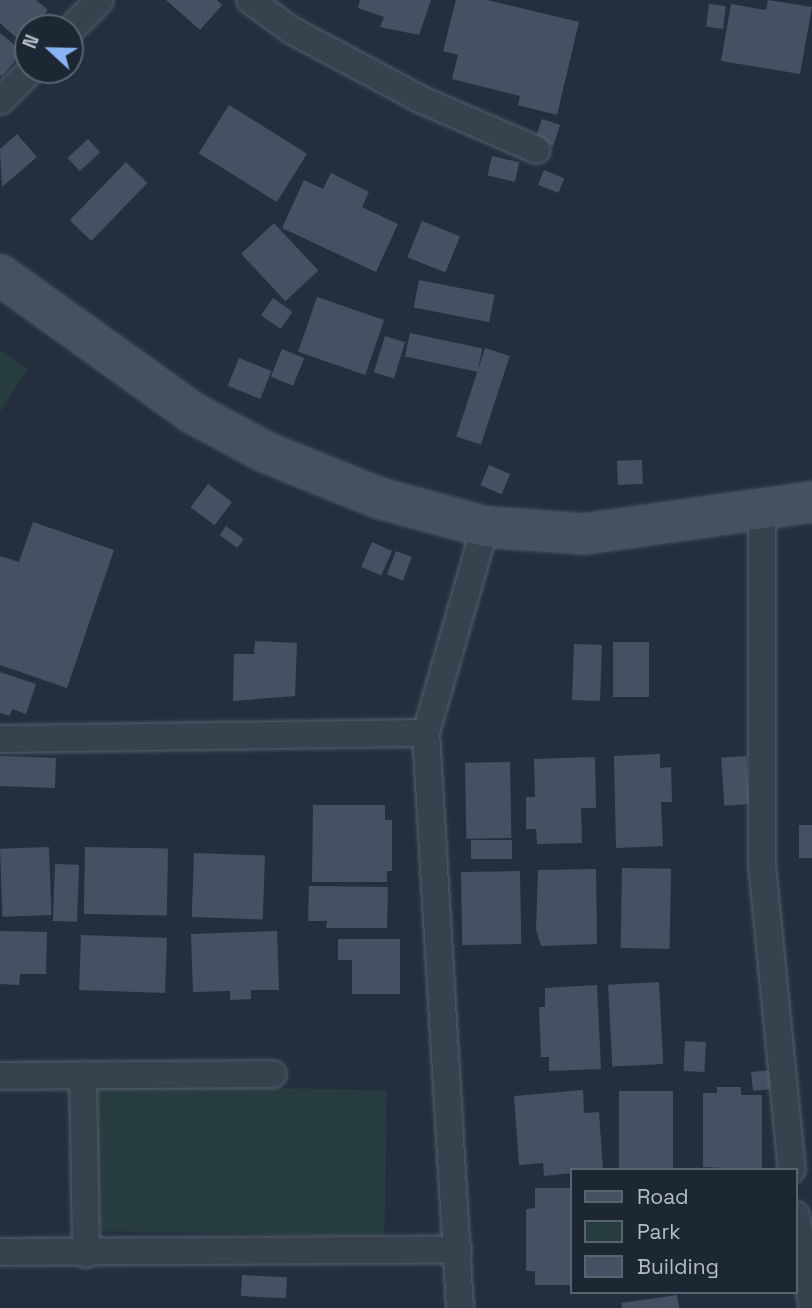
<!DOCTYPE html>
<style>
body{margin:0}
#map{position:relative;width:812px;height:1308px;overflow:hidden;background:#242f3e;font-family:"Space Grotesk",sans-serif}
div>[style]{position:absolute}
.green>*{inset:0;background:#263c3f;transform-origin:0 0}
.building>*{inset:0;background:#455162;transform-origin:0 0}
.roads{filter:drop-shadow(0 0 2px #565f6c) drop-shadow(0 0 2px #565f6c)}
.street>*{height:26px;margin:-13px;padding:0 13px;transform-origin:13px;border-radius:13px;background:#38414e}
.secondary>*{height:38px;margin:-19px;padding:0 19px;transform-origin:19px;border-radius:19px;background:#465061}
span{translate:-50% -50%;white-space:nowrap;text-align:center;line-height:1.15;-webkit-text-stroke:5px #1d2633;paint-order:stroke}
.legend{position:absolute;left:570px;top:1168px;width:228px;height:126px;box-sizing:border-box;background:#1d2633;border:2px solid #59626f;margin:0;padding:9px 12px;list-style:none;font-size:21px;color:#b4bcc9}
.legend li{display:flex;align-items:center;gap:14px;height:35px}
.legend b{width:35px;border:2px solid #59626f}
.north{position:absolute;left:14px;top:14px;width:70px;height:70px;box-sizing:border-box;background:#1d2633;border:2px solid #59626f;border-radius:50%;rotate:292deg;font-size:19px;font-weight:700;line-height:28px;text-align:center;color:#b4bcc9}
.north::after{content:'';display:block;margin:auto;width:24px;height:32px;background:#8ab4f8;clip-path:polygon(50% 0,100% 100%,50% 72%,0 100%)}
</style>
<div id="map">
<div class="green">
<i style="clip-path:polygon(0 350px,28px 369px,0 412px)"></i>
<i style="left:94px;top:1085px;width:293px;height:146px;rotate:1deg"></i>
</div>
<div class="building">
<i style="clip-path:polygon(0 0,36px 0,48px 10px,21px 42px,0 23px)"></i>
<i style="clip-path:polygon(166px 0,217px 0,222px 5px,200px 30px)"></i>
<i style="clip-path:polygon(360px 0,431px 0,419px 35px,380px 27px,384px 17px,358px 8px)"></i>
<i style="clip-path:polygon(456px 0,487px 0,579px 22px,557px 115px,518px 105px,520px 96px,452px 79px,458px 55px,443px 51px)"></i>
<i style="clip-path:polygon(768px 0,812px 7px,800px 74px,721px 61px,731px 4px,766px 10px)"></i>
<i style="left:709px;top:4px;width:17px;height:23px;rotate:7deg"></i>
<i style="clip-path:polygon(0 33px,23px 52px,2px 76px,0 75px)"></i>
<i style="left:229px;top:105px;width:92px;height:57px;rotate:32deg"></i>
<i style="left:542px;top:119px;width:19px;height:22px;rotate:18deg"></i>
<i style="clip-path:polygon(17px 134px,37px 157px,2px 187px,0 149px)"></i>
<i style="left:88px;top:139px;width:18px;height:28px;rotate:47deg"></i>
<i style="left:492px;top:156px;width:28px;height:20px;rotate:13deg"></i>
<i style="left:126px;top:162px;width:30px;height:81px;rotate:44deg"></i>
<i style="left:544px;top:170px;width:22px;height:16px;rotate:22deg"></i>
<i style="clip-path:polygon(331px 173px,369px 192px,362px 207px,398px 224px,376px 272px,282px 228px,304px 180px,323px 189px)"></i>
<i style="left:422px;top:221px;width:41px;height:39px;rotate:22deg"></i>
<i style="left:274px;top:223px;width:65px;height:45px;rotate:47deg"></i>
<i style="left:419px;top:280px;width:77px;height:28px;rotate:11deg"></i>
<i style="left:317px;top:297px;width:71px;height:58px;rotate:19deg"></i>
<i style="left:273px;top:298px;width:24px;height:21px;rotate:35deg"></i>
<i style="left:410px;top:333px;width:74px;height:24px;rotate:12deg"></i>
<i style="left:385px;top:336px;width:21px;height:38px;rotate:17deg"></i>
<i style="left:485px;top:348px;width:26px;height:93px;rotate:18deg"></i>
<i style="left:282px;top:349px;width:24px;height:30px;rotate:22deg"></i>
<i style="left:239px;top:358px;width:35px;height:30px;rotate:22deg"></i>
<i style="left:642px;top:460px;width:24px;height:25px;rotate:88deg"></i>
<i style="left:489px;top:465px;width:23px;height:22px;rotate:23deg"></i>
<i style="left:208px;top:484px;width:30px;height:29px;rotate:37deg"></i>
<i style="clip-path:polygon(33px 522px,114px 550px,67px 688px,0 665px,0 556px,19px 562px)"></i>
<i style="left:226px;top:526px;width:22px;height:11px;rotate:36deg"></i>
<i style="left:372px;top:542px;width:22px;height:27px;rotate:24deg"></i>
<i style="left:396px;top:551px;width:17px;height:25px;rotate:21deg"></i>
<i style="clip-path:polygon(255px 641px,297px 643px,295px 696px,233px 701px,234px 654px,254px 654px)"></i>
<i style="left:649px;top:642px;width:55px;height:36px;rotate:90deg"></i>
<i style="left:574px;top:644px;width:28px;height:56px;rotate:2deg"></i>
<i style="clip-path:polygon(0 672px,36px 684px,26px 714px,12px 709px,10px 716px,0 713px)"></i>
<i style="clip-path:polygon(660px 754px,660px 768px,671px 767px,672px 802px,661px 802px,663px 846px,616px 848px,614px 756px)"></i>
<i style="left:0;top:756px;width:56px;height:30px;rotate:2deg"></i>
<i style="left:746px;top:756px;width:48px;height:25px;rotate:86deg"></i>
<i style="clip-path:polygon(595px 757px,596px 808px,581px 808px,582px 843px,537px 844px,536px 829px,526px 829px,526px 797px,535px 797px,534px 759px)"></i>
<i style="left:510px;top:762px;width:76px;height:45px;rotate:89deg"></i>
<i style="clip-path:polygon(313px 805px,385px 805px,385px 820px,392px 820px,392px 871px,387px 871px,387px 882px,312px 882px)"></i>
<i style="left:812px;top:825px;width:33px;height:13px;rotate:90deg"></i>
<i style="left:512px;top:840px;width:19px;height:41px;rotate:90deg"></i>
<i style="left:49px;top:847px;width:68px;height:49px;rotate:88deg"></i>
<i style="left:85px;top:847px;width:83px;height:67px;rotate:1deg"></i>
<i style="left:194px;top:853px;width:71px;height:64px;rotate:2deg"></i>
<i style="left:55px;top:864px;width:24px;height:57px;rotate:2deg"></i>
<i style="left:622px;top:868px;width:49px;height:80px;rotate:1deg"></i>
<i style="clip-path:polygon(596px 869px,597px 944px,541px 946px,536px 929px,538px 870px)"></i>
<i style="left:520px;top:871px;width:73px;height:59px;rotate:89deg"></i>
<i style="clip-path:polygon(309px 886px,388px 887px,387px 928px,326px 928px,327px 921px,308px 921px)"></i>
<i style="clip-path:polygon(0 931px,47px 932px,46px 974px,20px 974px,19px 985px,0 984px)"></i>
<i style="clip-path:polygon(277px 931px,279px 990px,251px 990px,251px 999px,230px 1000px,230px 991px,193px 992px,191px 934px)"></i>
<i style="left:81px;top:935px;width:86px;height:55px;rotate:2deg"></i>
<i style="clip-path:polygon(338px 939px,400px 939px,400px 994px,352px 994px,352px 960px,338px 960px)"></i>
<i style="left:659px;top:982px;width:82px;height:51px;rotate:87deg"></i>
<i style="clip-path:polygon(597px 985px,601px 1069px,549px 1071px,549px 1057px,541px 1057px,539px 1007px,545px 1007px,545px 988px)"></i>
<i style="left:685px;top:1041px;width:21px;height:30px;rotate:3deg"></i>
<i style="left:771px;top:1070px;width:19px;height:20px;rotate:84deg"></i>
<i style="clip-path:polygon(717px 1087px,741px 1087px,741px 1095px,762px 1095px,762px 1170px,703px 1167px,703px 1093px,717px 1093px)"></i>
<i style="clip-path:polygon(583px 1090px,584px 1113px,599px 1112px,603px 1170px,544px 1176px,543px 1163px,519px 1165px,514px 1096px)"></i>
<i style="left:619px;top:1091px;width:54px;height:79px"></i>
<i style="clip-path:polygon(535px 1188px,572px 1188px,572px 1285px,535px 1285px,535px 1271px,526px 1271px,526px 1209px,535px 1208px)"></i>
<i style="left:242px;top:1275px;width:45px;height:21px;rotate:3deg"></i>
<i style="clip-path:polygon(677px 1295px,679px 1308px,622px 1308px,621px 1303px)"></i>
</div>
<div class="roads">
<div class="street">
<i style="left:250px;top:0;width:51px;rotate:36.2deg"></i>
<i style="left:291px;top:30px;width:149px;rotate:28.1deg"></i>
<i style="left:422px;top:100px;width:125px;rotate:23.5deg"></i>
<i style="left:70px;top:30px;width:42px;rotate:-45deg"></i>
<i style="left:0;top:101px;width:44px;rotate:-45deg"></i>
<i style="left:762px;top:512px;width:353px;rotate:90deg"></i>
<i style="left:762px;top:865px;width:306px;rotate:84.4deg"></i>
<i style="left:0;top:739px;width:426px;rotate:-0.8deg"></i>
<i style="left:83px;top:1075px;width:179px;rotate:89deg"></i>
<i style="left:0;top:1076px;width:273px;rotate:-0.4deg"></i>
<i style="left:796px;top:1215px;width:90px;rotate:79.8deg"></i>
<i style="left:0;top:1252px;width:458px;rotate:-0.3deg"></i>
<i style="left:460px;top:1308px;width:576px;rotate:-93.38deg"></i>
<i style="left:426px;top:733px;width:214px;rotate:-74deg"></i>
</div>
<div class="secondary">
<i style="left:0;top:275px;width:237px;rotate:35.6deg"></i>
<i style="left:193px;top:413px;width:82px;rotate:28.4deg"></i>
<i style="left:265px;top:452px;width:123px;rotate:22deg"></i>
<i style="left:379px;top:498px;width:110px;rotate:15.3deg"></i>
<i style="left:485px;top:527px;width:99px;rotate:4deg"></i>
<i style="left:584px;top:534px;width:230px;rotate:-8deg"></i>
</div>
</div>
<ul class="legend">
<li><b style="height:9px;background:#465061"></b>Road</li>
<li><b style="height:19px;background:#263c3f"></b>Park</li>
<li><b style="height:19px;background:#455162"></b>Building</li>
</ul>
<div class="north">N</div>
</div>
